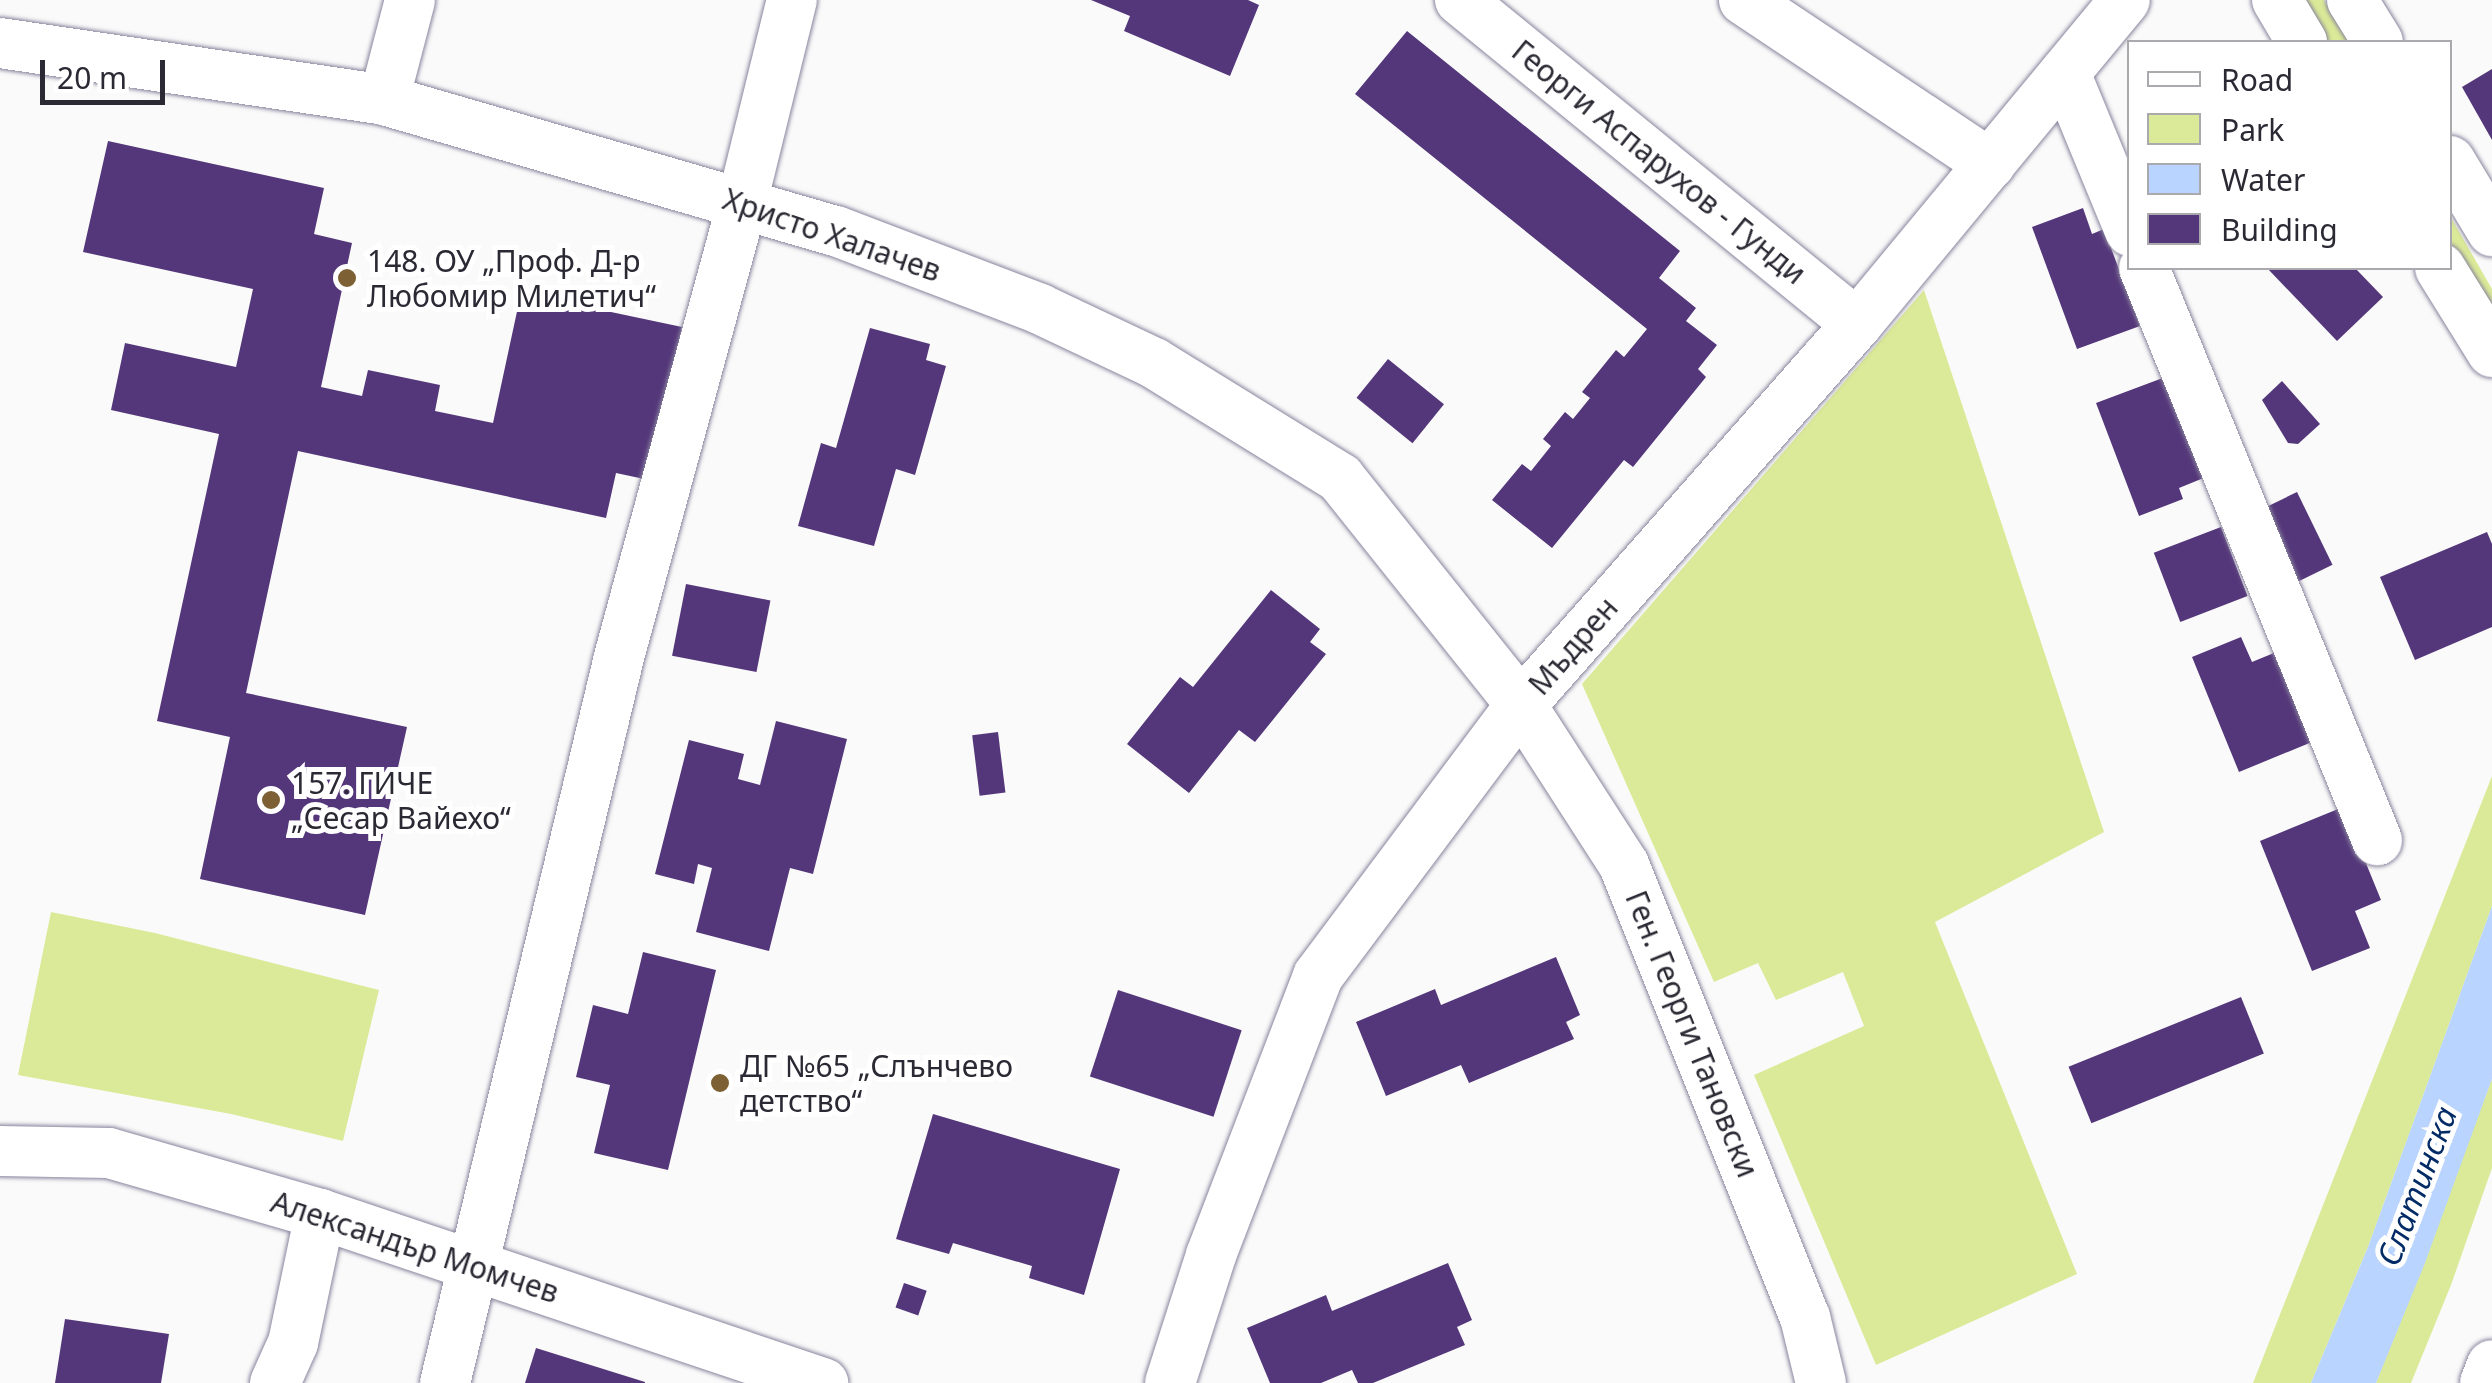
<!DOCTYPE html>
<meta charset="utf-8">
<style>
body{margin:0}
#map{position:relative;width:2492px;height:1383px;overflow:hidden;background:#fafafa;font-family:"Noto Sans",sans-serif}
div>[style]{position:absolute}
.green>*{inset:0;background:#dbea98}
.water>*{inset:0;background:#b9d4ff}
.building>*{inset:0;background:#54377a;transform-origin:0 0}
.roads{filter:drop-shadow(0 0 2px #89849d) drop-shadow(0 0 2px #89849d)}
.minor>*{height:50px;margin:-25px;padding:0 25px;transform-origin:25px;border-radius:25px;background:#fff}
.dots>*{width:28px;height:28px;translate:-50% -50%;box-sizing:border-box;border:5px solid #fff;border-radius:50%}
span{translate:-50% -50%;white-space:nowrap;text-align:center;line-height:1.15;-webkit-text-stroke:10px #fff;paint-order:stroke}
.street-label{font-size:30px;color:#2b2933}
.poi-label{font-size:30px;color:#2b2933}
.left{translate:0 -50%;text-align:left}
.water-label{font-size:32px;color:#032c67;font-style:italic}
.legend{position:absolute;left:2127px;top:40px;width:325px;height:230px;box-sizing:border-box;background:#fff;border:2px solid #aaa9ad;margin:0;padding:12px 18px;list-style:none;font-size:30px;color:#2b2933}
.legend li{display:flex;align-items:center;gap:20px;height:50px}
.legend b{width:50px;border:2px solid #aaa9ad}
.scale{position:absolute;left:40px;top:60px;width:125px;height:45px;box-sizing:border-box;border:5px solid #2b2933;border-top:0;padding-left:12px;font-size:30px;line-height:35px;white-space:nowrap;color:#2b2933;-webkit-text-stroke:8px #fff;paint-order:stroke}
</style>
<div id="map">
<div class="green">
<i style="clip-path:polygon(2302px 0,2324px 0,2349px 42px,2327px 42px)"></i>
<i style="clip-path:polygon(2450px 216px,2492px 289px,2492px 323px,2450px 251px)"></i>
<i style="clip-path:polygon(1924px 290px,2104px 832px,1935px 922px,2077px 1274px,1876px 1365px,1754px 1075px,1864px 1026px,1843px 972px,1776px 1000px,1758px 963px,1714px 982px,1582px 684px)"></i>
<i style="clip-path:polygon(2492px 776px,2492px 906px,2368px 1247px,2311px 1383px,2253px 1383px)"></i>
<i style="clip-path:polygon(51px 912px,155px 933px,379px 990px,343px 1141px,231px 1114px,18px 1075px)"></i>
<i style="clip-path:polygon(2492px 1079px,2492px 1168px,2451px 1285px,2411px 1383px,2376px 1383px)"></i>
</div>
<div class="water">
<i style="clip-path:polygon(2492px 906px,2492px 1079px,2425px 1263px,2376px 1383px,2311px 1383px,2368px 1247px)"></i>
</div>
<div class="building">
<i style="clip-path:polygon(1091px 0,1248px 0,1259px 5px,1230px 76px,1124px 31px,1130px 16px)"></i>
<i style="clip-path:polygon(1407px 31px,1680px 251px,1659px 278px,1696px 308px,1686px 321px,1717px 345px,1698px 369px,1706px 377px,1633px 467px,1624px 460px,1552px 548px,1492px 500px,1522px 464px,1531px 471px,1551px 446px,1543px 439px,1565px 412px,1573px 419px,1590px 398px,1582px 392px,1616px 350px,1624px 357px,1647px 329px,1355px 94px)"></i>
<i style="clip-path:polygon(2492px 69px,2492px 140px,2462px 87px)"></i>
<i style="clip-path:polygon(108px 141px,324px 188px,314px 234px,352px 243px,321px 387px,362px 396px,368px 370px,440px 385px,435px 411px,493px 423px,521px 293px,682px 327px,649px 480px,616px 473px,606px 518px,298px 451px,246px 693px,407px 727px,365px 915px,200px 879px,230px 737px,157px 721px,219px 434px,111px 410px,125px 343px,236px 367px,253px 289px,83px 252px)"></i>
<i style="clip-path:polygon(2083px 208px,2092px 234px,2104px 229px,2140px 326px,2077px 349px,2032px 227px)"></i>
<i style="clip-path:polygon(2267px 268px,2355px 268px,2383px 297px,2337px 341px)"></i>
<i style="clip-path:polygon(870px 328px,930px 344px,926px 360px,946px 366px,915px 475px,896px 469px,874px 546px,798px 526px,821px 443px,836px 448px)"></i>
<i style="left:1388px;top:359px;width:72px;height:50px;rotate:39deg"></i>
<i style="clip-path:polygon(2168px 376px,2206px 477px,2179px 488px,2183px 499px,2139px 516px,2096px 403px)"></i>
<i style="clip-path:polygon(2282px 381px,2320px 424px,2298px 444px,2288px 443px,2262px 400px)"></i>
<i style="left:2297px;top:492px;width:81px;height:53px;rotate:64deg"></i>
<i style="left:2221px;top:527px;width:74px;height:72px;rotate:69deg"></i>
<i style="clip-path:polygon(2487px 532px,2492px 544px,2492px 627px,2415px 660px,2380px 577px)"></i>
<i style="left:686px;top:584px;width:86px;height:73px;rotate:11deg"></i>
<i style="clip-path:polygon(1271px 590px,1320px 629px,1310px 642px,1326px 654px,1255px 742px,1239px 730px,1189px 793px,1127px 744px,1180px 677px,1193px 687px)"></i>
<i style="clip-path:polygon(2241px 637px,2252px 662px,2286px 648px,2324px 737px,2239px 772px,2192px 657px)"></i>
<i style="clip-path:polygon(776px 721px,847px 739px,813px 874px,790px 868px,769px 951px,696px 932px,712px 868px,698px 864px,694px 884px,655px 874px,689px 740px,744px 754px,738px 779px,760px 785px)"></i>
<i style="left:998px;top:732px;width:61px;height:26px;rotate:83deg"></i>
<i style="clip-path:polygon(2343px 807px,2381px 900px,2355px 911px,2370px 948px,2312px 971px,2260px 841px)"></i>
<i style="clip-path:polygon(643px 952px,716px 970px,668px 1170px,594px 1153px,610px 1085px,576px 1077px,593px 1005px,628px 1014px)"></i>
<i style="clip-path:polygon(1556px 957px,1580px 1015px,1566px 1022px,1574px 1039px,1469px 1083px,1461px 1065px,1386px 1096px,1356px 1022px,1435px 989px,1441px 1005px)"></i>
<i style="left:1118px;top:990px;width:130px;height:91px;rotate:18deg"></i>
<i style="left:2241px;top:997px;width:61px;height:186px;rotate:68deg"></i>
<i style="clip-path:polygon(933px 1114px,1120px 1169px,1084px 1295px,1029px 1278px,1032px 1266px,953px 1243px,949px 1254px,896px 1239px)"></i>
<i style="clip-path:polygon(1448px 1263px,1472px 1320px,1457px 1327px,1465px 1345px,1373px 1383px,1358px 1383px,1352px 1370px,1321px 1383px,1270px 1383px,1247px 1328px,1326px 1295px,1332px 1311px)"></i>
<i style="left:904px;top:1283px;width:24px;height:26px;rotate:19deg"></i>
<i style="clip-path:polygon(65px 1319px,169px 1334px,161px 1383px,55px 1383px)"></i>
<i style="clip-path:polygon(536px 1348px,645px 1382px,645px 1383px,525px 1383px)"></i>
</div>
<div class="roads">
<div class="minor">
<i style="left:1460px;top:0;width:512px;rotate:39.22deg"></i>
<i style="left:1744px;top:0;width:296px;rotate:33.7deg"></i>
<i style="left:2277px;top:0;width:49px;rotate:59.2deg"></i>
<i style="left:2352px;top:0;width:49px;rotate:58.2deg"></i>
<i style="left:0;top:43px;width:388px;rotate:8.4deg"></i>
<i style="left:384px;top:100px;width:471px;rotate:16.2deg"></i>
<i style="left:836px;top:231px;width:218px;rotate:20.9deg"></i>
<i style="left:1040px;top:309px;width:126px;rotate:25.3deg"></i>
<i style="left:1154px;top:363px;width:219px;rotate:31.7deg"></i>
<i style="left:1340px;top:478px;width:290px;rotate:51.4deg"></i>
<i style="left:1521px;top:705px;width:190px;rotate:57.2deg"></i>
<i style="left:1624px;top:865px;width:487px;rotate:68.2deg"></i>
<i style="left:1805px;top:1317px;width:68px;rotate:76.4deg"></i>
<i style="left:2065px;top:73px;width:171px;rotate:67.6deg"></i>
<i style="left:384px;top:100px;width:103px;rotate:-75.4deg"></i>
<i style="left:2450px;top:161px;width:82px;rotate:59deg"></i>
<i style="left:2144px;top:268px;width:618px;rotate:67.84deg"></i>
<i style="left:2440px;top:268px;width:99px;rotate:58.2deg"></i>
<i style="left:0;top:1151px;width:109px;rotate:1.1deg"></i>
<i style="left:109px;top:1153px;width:220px;rotate:16.1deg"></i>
<i style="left:320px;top:1214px;width:531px;rotate:18.57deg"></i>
<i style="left:275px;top:1383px;width:44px;rotate:-65.8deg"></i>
<i style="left:293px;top:1343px;width:132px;rotate:-78.2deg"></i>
<i style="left:445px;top:1383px;width:747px;rotate:-76.52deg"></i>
<i style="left:619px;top:657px;width:470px;rotate:-74.8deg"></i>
<i style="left:742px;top:203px;width:209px;rotate:-76.2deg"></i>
<i style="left:1170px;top:1383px;width:134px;rotate:-72.2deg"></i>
<i style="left:1211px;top:1255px;width:299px;rotate:-69deg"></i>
<i style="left:1318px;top:976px;width:339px;rotate:-53.2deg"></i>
<i style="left:1521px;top:705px;width:508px;rotate:-48.59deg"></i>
<i style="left:1857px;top:324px;width:420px;rotate:-50.4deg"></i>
<i style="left:2485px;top:1383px;width:19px;rotate:-69deg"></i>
</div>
</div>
<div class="dots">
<i style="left:347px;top:278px;background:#7d6034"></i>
<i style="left:271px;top:800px;background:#7d6034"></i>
<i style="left:720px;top:1083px;background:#7d6034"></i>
</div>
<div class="street-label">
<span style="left:1659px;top:162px;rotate:39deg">Георги Аспарухов - Гунди</span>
<span style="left:832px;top:235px;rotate:19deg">Христо Халачев</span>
<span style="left:1573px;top:646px;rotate:-49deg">Мъдрен</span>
<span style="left:1692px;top:1034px;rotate:68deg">Ген. Георги Тановски</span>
<span style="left:415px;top:1247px;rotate:18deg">Александър Момчев</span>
</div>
<div class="poi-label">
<span class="left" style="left:367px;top:278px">148. ОУ „Проф. Д-р<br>Любомир Милетич“</span>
<span class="left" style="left:291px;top:800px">157. ГИЧЕ<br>„Сесар Вайехо“</span>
<span class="left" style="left:740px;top:1083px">ДГ №65 „Слънчево<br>детство“</span>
</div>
<div class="water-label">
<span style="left:2417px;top:1186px;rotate:-69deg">Слатинска</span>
</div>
<ul class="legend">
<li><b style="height:12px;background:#fff"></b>Road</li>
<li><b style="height:28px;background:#dbea98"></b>Park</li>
<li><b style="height:28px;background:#b9d4ff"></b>Water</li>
<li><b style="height:28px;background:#54377a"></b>Building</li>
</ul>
<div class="scale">20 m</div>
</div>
